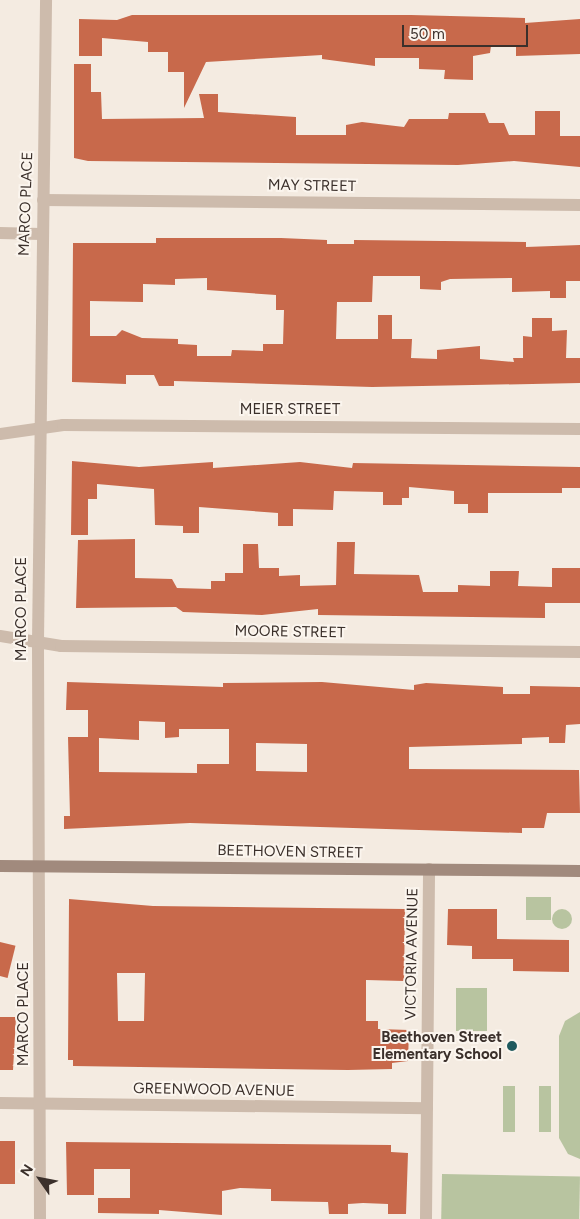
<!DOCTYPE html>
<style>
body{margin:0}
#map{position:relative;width:580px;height:1219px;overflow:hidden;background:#f4ebe1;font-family:Figtree,sans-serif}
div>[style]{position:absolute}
.green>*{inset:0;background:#b8c4a0;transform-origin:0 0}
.round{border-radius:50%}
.building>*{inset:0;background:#c8694b;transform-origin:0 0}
.street>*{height:12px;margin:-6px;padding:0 6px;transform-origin:6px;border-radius:6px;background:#cdbbac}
.secondary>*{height:12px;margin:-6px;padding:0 6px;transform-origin:6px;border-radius:6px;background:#a18a7d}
.dots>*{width:14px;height:14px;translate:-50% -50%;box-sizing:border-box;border:2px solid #fbf5ee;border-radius:50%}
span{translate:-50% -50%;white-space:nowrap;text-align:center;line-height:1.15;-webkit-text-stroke:4px #fbf5ee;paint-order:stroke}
.street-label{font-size:15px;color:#3b302b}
.poi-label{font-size:15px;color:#3b302b;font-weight:700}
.right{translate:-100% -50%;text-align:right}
.north{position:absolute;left:15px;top:1154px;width:50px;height:50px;-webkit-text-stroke:4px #fbf5ee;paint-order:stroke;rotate:303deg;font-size:14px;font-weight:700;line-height:20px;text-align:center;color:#3b302b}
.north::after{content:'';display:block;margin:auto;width:18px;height:22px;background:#3b302b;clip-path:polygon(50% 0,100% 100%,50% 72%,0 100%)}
.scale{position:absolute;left:402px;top:25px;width:126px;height:22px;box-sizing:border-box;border:2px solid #3b302b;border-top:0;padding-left:6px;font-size:15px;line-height:18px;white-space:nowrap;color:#3b302b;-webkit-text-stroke:4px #fbf5ee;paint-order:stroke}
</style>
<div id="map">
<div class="green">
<i style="left:526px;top:897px;width:25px;height:23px"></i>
<i class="round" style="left:552px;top:909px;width:20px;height:20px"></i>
<i style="left:456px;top:988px;width:31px;height:43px"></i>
<i style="clip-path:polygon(580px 1012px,580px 1159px,568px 1154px,559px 1138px,559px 1036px,565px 1021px)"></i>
<i style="left:503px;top:1086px;width:12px;height:46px"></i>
<i style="left:539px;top:1086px;width:12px;height:46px"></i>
<i style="left:442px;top:1174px;width:138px;height:45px;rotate:1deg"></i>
</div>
<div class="building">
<i style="clip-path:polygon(132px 15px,411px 15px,525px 18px,525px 23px,580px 19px,580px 54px,516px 56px,516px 46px,491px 46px,490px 53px,473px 56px,473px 80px,444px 79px,445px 70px,419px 69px,419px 58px,375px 58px,375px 66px,322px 59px,322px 55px,206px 62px,184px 108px,184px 72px,168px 72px,168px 52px,148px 52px,148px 42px,102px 38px,102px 56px,79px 56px,79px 19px,117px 20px)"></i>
<i style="clip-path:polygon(74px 64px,91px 64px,91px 92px,101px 92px,102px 119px,204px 118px,199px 94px,218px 94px,218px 112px,296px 117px,296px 135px,346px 135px,346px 125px,362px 122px,404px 127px,409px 119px,448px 119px,449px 113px,485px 113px,489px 123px,504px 123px,509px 135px,535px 135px,535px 111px,560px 111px,560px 136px,580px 136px,580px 167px,514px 161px,458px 165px,88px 161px,74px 158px)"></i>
<i style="clip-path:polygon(evenodd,156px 238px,281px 238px,327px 240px,327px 244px,354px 244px,354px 240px,526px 242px,526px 247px,580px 245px,580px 281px,566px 281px,566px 298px,550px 298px,550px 291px,512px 292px,512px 278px,450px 279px,441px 282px,441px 290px,420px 289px,420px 276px,373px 276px,372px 302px,337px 302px,336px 339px,378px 339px,378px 315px,392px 315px,392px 339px,412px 339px,411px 358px,437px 359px,437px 350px,480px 346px,480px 359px,514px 362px,513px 358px,523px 358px,523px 336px,532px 337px,532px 318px,552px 318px,552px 331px,567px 330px,566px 358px,580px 358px,580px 383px,372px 387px,174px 381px,174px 386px,159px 386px,154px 375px,126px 375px,126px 384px,72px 382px,73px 243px,156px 243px,156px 238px,207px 278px,207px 290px,276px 295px,276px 310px,284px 310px,283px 344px,263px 344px,263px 351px,232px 350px,231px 356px,197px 356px,197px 345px,178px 344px,178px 339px,142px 338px,122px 330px,116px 336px,90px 336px,90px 301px,143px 302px,143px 284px,175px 285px,175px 279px,207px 278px)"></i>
<i style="clip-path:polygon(72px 461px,139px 467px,213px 462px,213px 468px,300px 462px,352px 468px,353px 463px,580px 467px,580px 488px,562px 488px,562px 493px,488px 493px,488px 513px,468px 513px,468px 504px,454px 504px,454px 491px,409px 487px,409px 498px,402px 498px,402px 505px,383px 505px,383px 492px,334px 491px,333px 510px,293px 509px,293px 526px,278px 526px,278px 513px,199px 507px,199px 533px,183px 533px,183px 526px,155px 525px,154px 489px,97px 484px,97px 499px,88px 499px,88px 535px,71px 535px)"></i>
<i style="clip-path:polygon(135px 539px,135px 578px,172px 579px,177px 588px,211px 589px,211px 581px,225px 581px,225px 573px,243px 573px,243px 544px,258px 544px,259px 568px,279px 568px,279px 576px,300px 575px,300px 586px,336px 585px,337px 542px,355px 542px,354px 574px,419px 575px,423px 592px,458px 592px,458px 585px,490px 586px,490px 571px,519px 571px,518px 586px,552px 587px,552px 568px,580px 568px,580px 603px,545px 603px,545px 618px,318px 615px,318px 609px,262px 615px,183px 612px,176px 607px,76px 608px,78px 540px)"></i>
<i style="clip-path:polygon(evenodd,67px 682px,223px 687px,223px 683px,322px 682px,414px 690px,414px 685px,426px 683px,503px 687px,503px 694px,530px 694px,530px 686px,580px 687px,580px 724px,566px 725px,565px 743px,549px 743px,549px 737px,522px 738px,522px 744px,409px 747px,409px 769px,579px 770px,580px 813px,547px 813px,544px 828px,522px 828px,522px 833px,190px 823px,64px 829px,64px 816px,70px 816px,68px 737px,88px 737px,88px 710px,66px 710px,67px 682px,139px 721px,165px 722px,165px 738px,179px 737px,179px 729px,229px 729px,229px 764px,197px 764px,197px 773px,99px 772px,99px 738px,139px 740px,139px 721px,67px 682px,256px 743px,307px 744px,307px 772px,256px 771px,256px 743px)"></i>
<i style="clip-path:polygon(evenodd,69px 899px,153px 906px,405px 909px,404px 981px,366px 980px,366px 1021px,378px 1021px,378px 1029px,409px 1030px,408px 1061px,392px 1063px,392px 1069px,348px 1070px,73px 1066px,73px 1060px,68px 1060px,69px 899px,117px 973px,145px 973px,144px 1021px,118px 1021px,117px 973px)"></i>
<i style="clip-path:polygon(448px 909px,497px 909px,497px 939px,569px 940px,569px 972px,513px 971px,513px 959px,472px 959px,472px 946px,447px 945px)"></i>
<i style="left:0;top:942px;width:16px;height:33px;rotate:14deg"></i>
<i style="clip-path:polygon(0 1017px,16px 1017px,13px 1070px,0 1070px)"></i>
<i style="left:0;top:1141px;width:15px;height:43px"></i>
<i style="clip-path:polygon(66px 1142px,391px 1145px,391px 1152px,408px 1153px,406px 1214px,388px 1214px,388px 1204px,363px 1203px,348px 1204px,348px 1214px,329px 1214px,328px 1202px,271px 1201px,271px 1189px,240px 1188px,222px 1191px,222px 1215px,159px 1210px,159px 1214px,98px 1213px,98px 1198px,130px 1198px,130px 1169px,94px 1169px,94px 1195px,67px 1195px)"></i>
</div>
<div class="street">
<i style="left:43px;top:200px;width:537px;rotate:0.53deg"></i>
<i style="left:0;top:233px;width:41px;rotate:1.4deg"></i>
<i style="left:0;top:434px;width:64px;rotate:-8.1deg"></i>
<i style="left:63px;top:425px;width:517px;rotate:0.44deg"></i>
<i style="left:0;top:636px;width:62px;rotate:9.3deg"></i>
<i style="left:61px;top:646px;width:519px;rotate:0.66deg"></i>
<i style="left:0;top:1103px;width:427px;rotate:0.7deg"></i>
<i style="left:40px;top:1219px;width:578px;rotate:-90.2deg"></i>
<i style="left:38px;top:641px;width:641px;rotate:-89.28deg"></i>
<i style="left:426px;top:1219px;width:350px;rotate:-89.5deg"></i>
</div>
<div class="secondary">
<i style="left:0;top:866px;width:580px;rotate:0.49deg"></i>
</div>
<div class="dots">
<i style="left:512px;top:1046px;background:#1f5a5e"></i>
</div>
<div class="street-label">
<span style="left:312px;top:186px;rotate:1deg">MAY STREET</span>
<span style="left:26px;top:204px;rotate:-88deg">MARCO PLACE</span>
<span style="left:290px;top:410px">MEIER STREET</span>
<span style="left:22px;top:609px;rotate:-90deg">MARCO PLACE</span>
<span style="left:290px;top:632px;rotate:1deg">MOORE STREET</span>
<span style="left:290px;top:852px;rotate:1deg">BEETHOVEN STREET</span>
<span style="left:412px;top:954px;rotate:-89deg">VICTORIA AVENUE</span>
<span style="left:24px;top:1014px;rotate:-90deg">MARCO PLACE</span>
<span style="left:214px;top:1090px;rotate:1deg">GREENWOOD AVENUE</span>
</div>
<div class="poi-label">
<span class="right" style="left:502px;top:1046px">Beethoven Street<br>Elementary School</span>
</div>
<div class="north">N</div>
<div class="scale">50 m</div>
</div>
